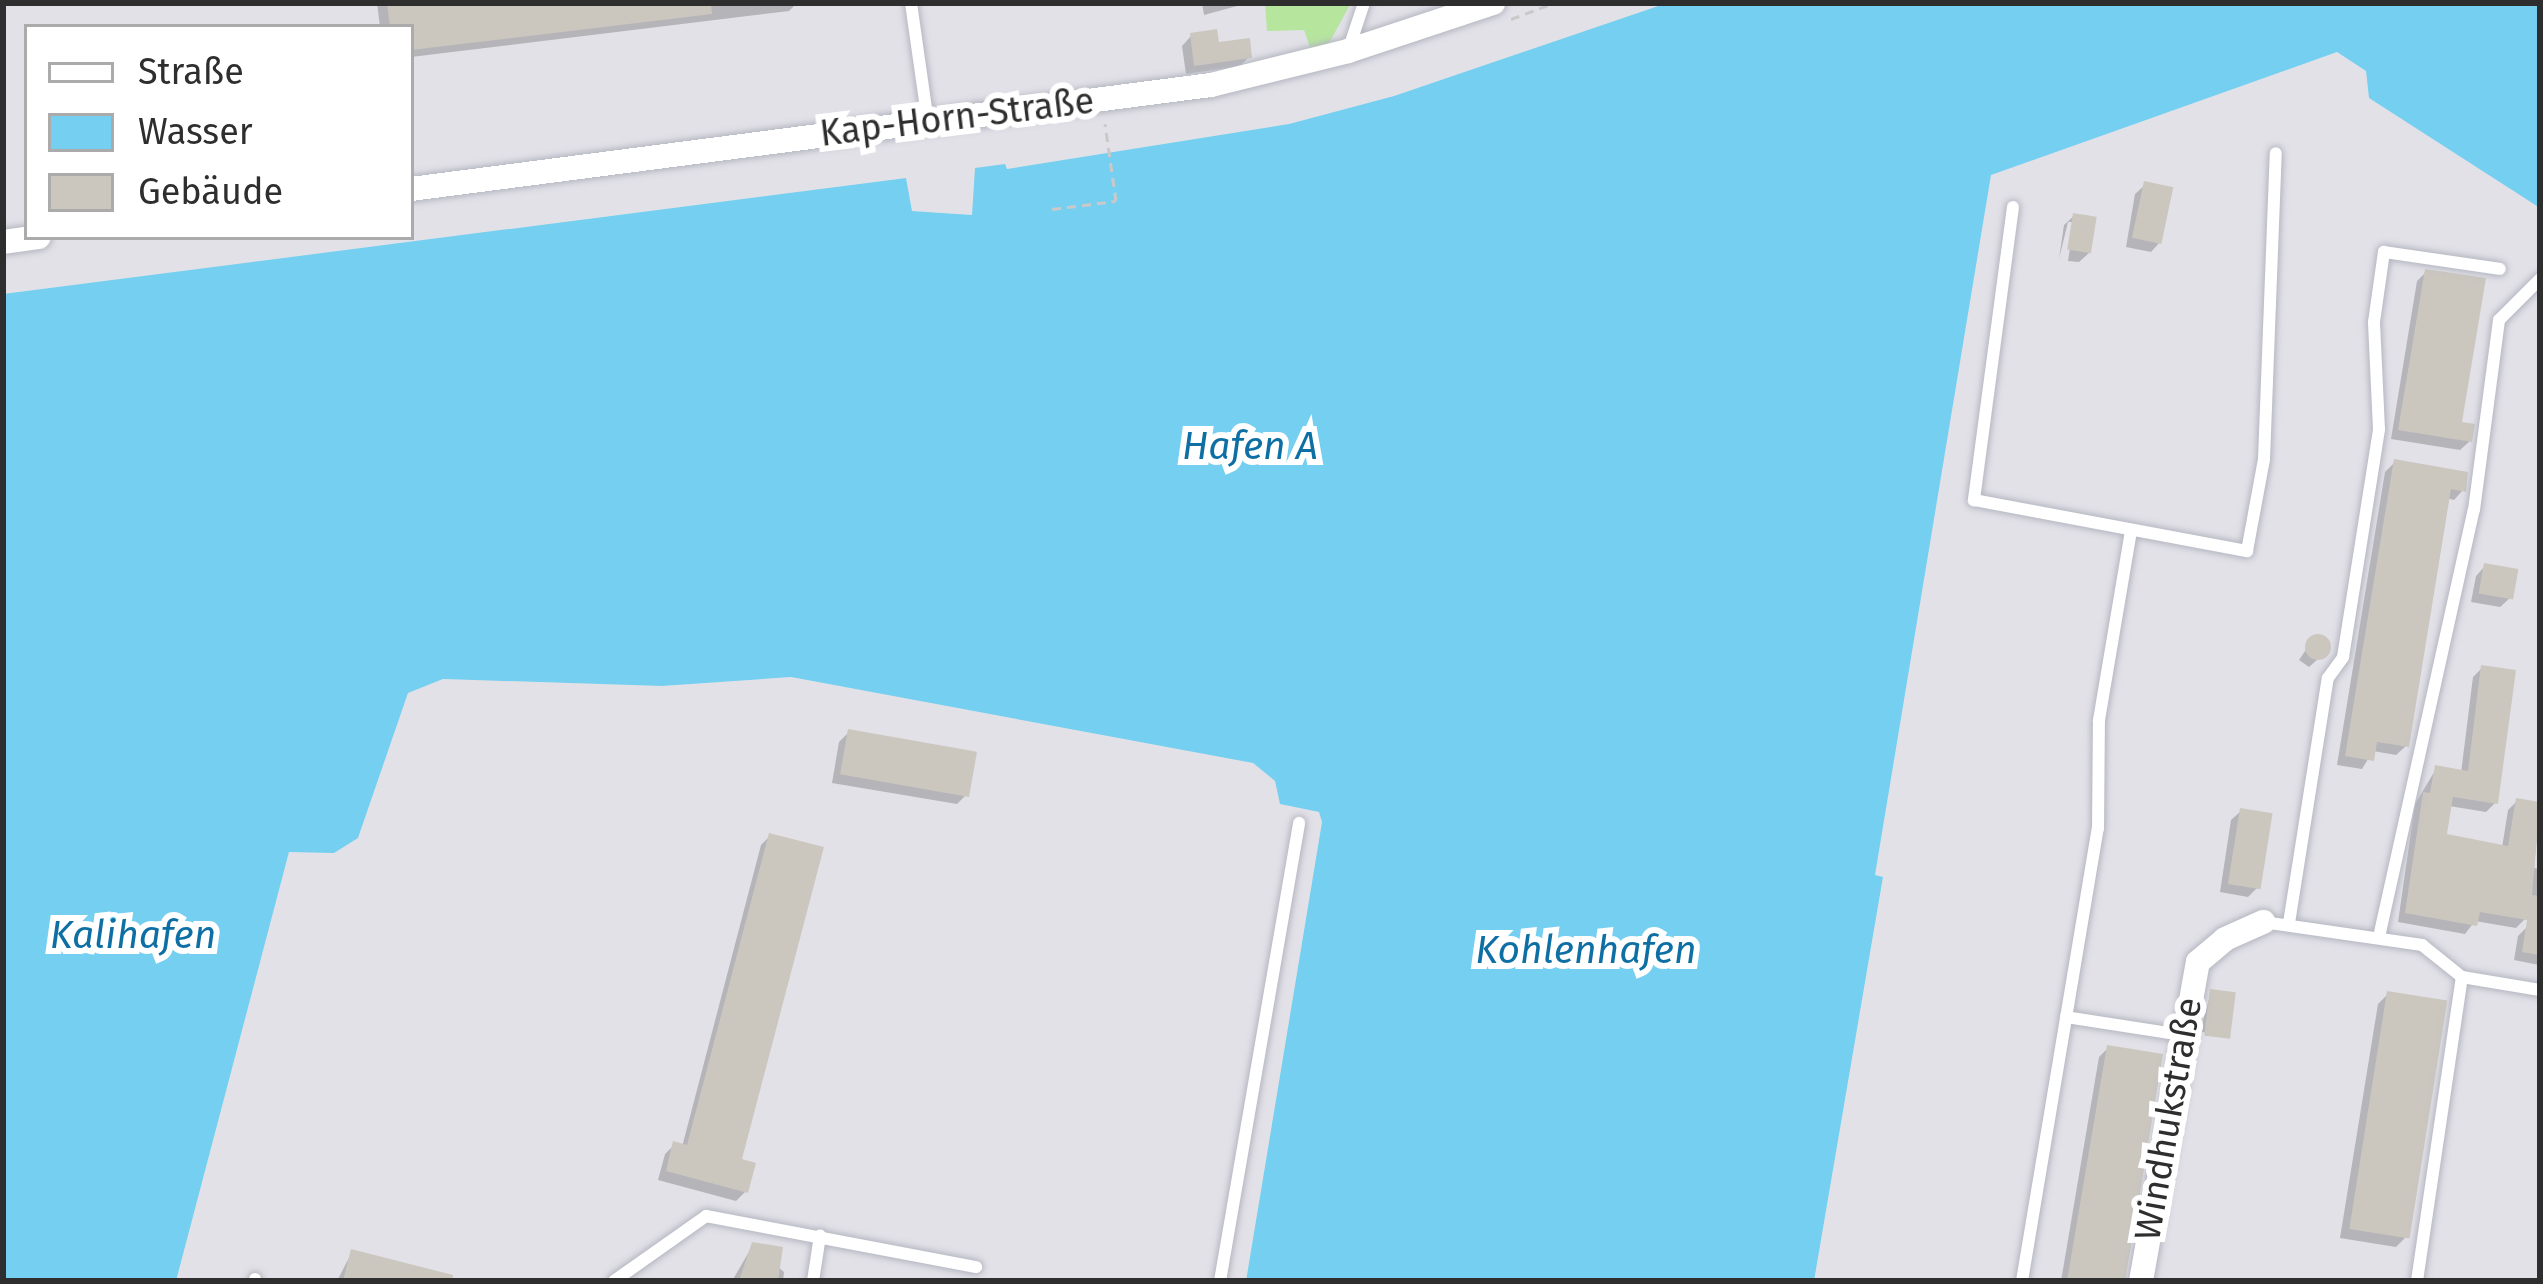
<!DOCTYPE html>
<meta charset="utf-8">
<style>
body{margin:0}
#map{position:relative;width:2543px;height:1284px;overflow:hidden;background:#efe9e1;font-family:"Fira Sans",sans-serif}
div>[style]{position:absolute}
.industrial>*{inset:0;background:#e3e1e8}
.green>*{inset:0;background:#b6e59e}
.water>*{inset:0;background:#75cff0}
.shadow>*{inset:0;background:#0003}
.building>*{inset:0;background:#cbc7bf;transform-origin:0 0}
.round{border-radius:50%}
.path>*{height:3px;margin-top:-1.5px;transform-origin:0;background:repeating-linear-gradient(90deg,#c9c9c9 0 9px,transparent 0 15px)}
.roads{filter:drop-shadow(0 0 3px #b4b7c1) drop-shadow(0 0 3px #b4b7c1)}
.service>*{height:12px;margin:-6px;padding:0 6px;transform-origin:6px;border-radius:6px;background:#fff}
.minor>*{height:24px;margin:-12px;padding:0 12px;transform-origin:12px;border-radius:12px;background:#fff}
span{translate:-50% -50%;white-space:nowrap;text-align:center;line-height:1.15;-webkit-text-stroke:12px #fff;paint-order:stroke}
.street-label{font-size:36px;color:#2e2e2e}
.water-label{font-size:39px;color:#0d6fa3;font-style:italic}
.frame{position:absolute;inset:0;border:6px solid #2e2e2e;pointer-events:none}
.legend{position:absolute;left:24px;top:24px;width:390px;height:216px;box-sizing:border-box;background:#fff;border:3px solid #ababab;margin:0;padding:15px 21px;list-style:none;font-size:36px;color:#2e2e2e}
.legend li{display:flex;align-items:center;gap:24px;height:60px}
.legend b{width:60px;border:3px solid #ababab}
</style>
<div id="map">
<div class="industrial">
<i style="clip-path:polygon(evenodd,3px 3px,1667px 3px,1394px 96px,1289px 124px,1006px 169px,973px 215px,911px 211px,905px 178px,3px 294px,3px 3px,27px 27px,411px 27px,411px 237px,27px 237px,27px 27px)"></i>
<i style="clip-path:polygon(2337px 52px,2366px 71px,2369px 98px,2540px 208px,2540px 1281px,1814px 1281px,1883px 878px,1874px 876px,1990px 175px)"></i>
<i style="clip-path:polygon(791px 677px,1253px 763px,1275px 781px,1280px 804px,1319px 812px,1322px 822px,1246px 1281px,176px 1281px,289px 852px,358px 838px,408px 693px,443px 679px,662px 686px)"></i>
</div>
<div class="green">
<i style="clip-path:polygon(1265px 3px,1351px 3px,1328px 45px,1311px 50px,1304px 30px,1267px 31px)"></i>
</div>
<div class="water">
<i style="clip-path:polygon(1667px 3px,2540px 3px,2540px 208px,2369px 98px,2366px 71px,2337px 52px,1991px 175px,1875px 875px,1883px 877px,1814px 1281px,1246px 1281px,1322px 822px,1319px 812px,1280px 804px,1275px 781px,1253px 763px,791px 677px,662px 686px,443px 679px,408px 693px,358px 838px,334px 853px,289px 852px,176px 1281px,3px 1281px,3px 294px,906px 178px,912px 211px,972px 215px,975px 168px,1005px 164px,1007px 169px,1289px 124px,1394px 96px)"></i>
</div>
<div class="shadow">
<i style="clip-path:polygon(377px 3px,797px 3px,789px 11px,411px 57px,411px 27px,380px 27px)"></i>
<i style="clip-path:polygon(1202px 3px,1248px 3px,1204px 15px)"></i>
<i style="clip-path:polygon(1191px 36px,1217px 45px,1249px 57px,1240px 66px,1186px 74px,1182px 46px)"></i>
<i style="clip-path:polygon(2145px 185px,2160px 242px,2151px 252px,2126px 247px,2135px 194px)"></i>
<i style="clip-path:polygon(2074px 216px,2089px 253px,2079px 262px,2068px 261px,2074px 222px,2068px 222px,2059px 259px,2064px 225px)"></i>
<i style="clip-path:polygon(2426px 272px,2459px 424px,2470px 441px,2460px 450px,2391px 439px,2417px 281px)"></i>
<i style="clip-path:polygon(2395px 462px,2463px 490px,2454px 500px,2446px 498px,2406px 746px,2396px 755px,2373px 751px,2362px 769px,2337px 765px,2385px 472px)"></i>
<i style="clip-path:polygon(2485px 566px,2510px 598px,2500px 607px,2471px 602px,2476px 576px)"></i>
<i style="clip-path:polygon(2314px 638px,2327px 643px,2327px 651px,2309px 667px,2299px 660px)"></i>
<i style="clip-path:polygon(2482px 668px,2495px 803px,2486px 812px,2449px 806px,2444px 836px,2502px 848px,2508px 810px,2517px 801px,2540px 805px,2534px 868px,2540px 869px,2540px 904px,2516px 928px,2475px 921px,2465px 934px,2398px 922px,2415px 804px,2436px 769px,2461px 773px,2473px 677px)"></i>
<i style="clip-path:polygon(849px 732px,966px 795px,957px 804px,832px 783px,839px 742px)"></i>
<i style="clip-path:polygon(2241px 811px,2258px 887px,2248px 897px,2220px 892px,2231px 820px)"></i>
<i style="clip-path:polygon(770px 836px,738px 1161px,746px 1191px,736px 1201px,658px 1180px,665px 1154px,674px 1145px,682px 1147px,761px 845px)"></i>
<i style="clip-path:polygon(2527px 927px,2540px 929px,2539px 965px,2514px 960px,2518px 936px)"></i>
<i style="clip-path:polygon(2211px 992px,2228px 1034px,2200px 1032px)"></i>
<i style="clip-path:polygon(2388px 994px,2405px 1238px,2396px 1247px,2340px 1238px,2378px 1004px)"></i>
<i style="clip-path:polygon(2108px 1048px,2124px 1281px,2061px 1281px,2099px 1057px)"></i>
<i style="clip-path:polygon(753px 1245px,784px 1272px,783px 1281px,732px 1281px)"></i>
<i style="clip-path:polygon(352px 1252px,463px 1281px,337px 1281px)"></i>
</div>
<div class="building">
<i style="clip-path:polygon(387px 3px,711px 3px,712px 14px,411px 50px,411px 27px,390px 27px)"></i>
<i style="clip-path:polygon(1217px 29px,1219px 42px,1250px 38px,1252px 58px,1194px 66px,1190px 33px)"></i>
<i style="left:2144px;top:181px;width:30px;height:58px;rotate:12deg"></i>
<i style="left:2073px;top:213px;width:24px;height:37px;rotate:9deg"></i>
<i style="clip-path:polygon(2425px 269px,2486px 278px,2462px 422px,2475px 424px,2472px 442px,2398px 430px)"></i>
<i style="clip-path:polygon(2394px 459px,2468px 472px,2466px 492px,2451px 489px,2409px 747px,2377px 742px,2374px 761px,2345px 756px)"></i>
<i style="left:2484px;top:563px;width:35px;height:31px;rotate:10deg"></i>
<i class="round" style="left:2305px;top:634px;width:26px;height:26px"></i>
<i style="clip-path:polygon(2481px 665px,2516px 670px,2498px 804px,2453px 797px,2447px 834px,2508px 846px,2516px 798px,2540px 802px,2532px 895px,2540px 896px,2540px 955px,2522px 952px,2527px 920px,2480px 912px,2477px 926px,2405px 913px,2423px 792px,2430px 793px,2435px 765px,2468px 771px)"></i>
<i style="left:848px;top:729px;width:131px;height:46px;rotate:10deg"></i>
<i style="left:2240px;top:808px;width:33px;height:77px;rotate:9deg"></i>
<i style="clip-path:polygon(769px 833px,824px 847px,742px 1159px,756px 1163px,748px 1193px,666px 1171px,673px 1141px,687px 1145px)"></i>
<i style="left:2210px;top:989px;width:26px;height:47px;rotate:7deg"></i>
<i style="left:2387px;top:991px;width:61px;height:241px;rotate:9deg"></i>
<i style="clip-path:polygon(2107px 1045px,2163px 1054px,2140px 1193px,2125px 1281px,2067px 1281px)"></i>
<i style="clip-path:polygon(752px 1242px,783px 1247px,778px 1281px,739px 1281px)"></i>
<i style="clip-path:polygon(351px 1249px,453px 1275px,452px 1281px,343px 1281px)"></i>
</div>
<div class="path">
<i style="left:1511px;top:19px;width:46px;rotate:-20.4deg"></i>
<i style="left:1052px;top:209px;width:64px;rotate:-7.1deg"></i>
<i style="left:1116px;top:201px;width:78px;rotate:-98.1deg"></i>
</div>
<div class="roads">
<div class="service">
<i style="left:911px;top:3px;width:121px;rotate:81.9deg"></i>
<i style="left:1348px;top:51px;width:51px;rotate:-71.6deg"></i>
<i style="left:2013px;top:207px;width:296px;rotate:97.6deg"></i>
<i style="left:1974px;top:500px;width:278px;rotate:10.6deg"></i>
<i style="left:2247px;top:551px;width:94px;rotate:-79.5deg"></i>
<i style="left:2264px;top:459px;width:306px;rotate:-87.8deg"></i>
<i style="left:2263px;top:922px;width:161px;rotate:8.2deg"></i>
<i style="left:2422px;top:945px;width:51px;rotate:38.7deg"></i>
<i style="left:2462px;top:977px;width:79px;rotate:9.5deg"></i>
<i style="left:2289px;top:923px;width:248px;rotate:-81deg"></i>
<i style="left:2328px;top:678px;width:26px;rotate:-54deg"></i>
<i style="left:2343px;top:657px;width:231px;rotate:-81deg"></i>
<i style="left:2379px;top:429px;width:107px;rotate:-92.7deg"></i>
<i style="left:2374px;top:322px;width:71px;rotate:-81.9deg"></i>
<i style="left:2384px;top:252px;width:117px;rotate:8.3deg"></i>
<i style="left:2379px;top:937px;width:437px;rotate:-77.5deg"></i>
<i style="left:2474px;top:510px;width:192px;rotate:-82.5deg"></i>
<i style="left:2499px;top:320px;width:58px;rotate:-45deg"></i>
<i style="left:2066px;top:1017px;width:117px;rotate:8.8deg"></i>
<i style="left:255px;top:1281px;width:2px;rotate:-90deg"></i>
<i style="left:614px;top:1281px;width:113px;rotate:-35.2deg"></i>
<i style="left:706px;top:1216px;width:275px;rotate:10.7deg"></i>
<i style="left:813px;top:1281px;width:46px;rotate:-81.2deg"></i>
<i style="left:1220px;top:1281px;width:465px;rotate:-80.2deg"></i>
<i style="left:2022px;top:1281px;width:458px;rotate:-80.5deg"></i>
<i style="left:2098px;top:829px;width:109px;rotate:-89.5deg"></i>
<i style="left:2099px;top:720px;width:192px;rotate:-80.4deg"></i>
<i style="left:2417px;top:1281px;width:307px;rotate:-81.6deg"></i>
</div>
<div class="minor">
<i style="left:411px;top:189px;width:807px;rotate:-7.41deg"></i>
<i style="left:1211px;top:85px;width:141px;rotate:-13.9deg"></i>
<i style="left:1348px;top:51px;width:153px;rotate:-18.3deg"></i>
<i style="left:3px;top:242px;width:36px;rotate:-8deg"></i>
<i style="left:2141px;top:1281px;width:324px;rotate:-79.9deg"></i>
<i style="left:2198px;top:962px;width:35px;rotate:-40deg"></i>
<i style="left:2225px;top:939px;width:42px;rotate:-24.1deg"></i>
</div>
</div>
<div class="street-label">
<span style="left:957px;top:118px;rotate:-7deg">Kap-Horn-Straße</span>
<span style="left:2169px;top:1119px;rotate:-80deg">Windhukstraße</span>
</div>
<div class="water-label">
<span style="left:1250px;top:446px">Hafen A</span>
<span style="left:133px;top:935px">Kalihafen</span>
<span style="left:1586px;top:950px">Kohlenhafen</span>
</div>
<div class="frame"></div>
<ul class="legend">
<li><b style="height:15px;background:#fff"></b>Straße</li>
<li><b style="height:33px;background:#75cff0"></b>Wasser</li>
<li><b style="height:33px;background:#cbc7bf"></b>Gebäude</li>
</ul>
</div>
